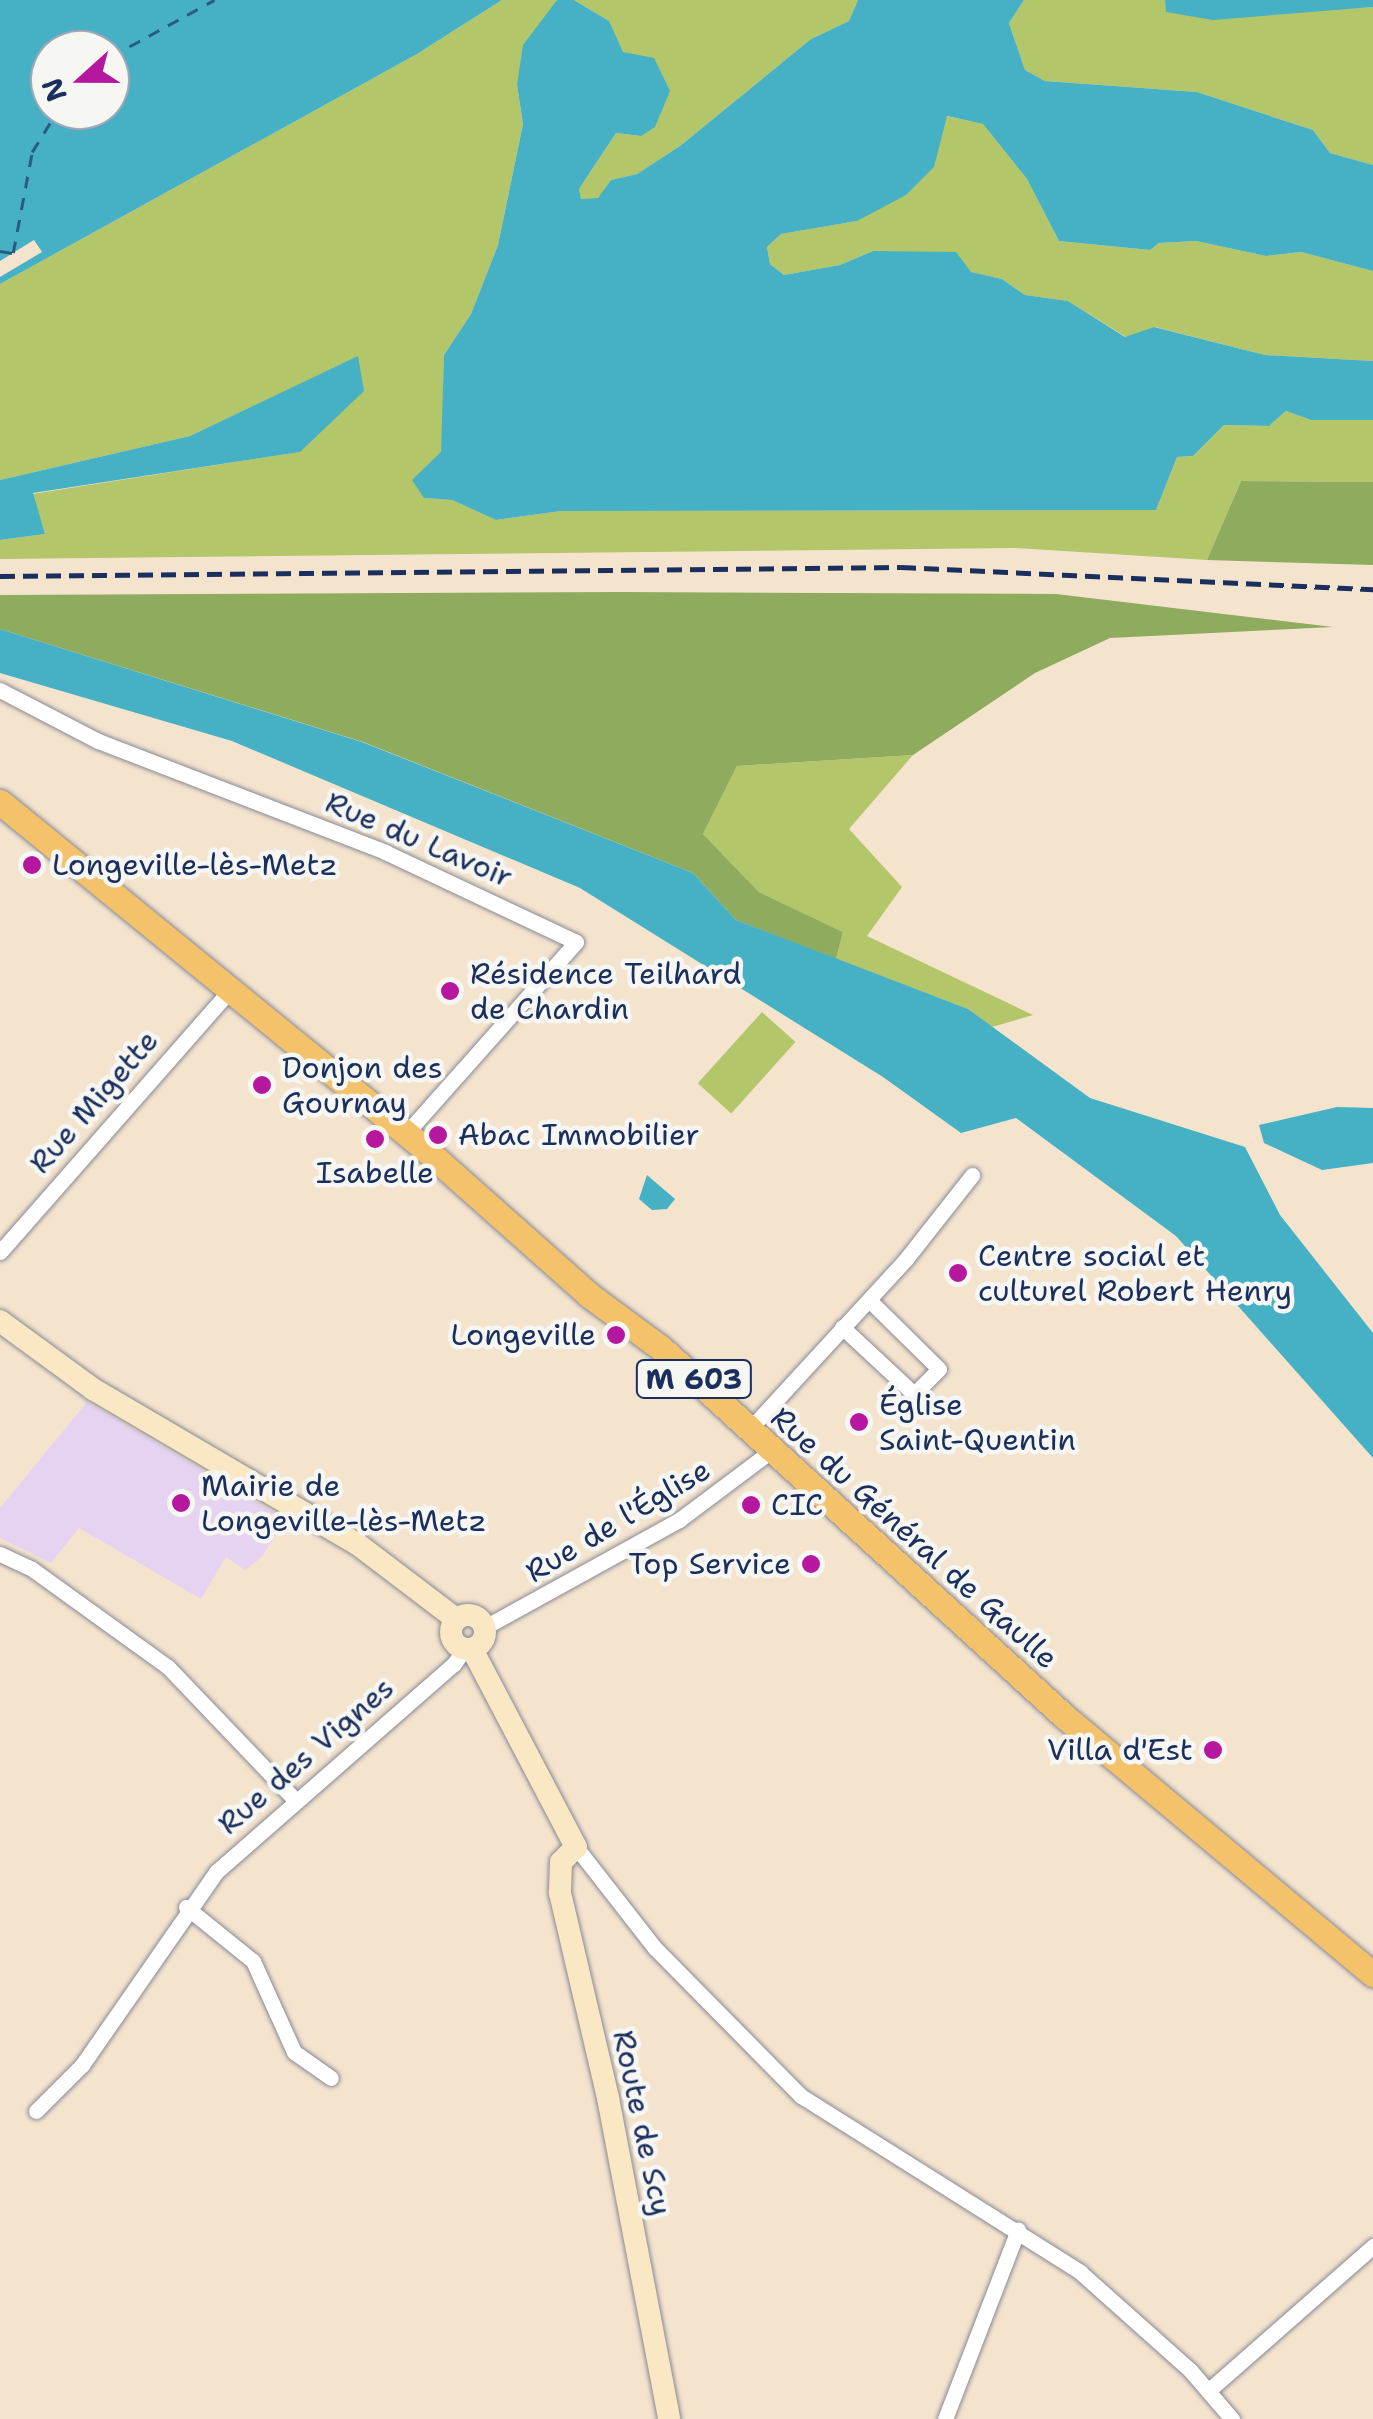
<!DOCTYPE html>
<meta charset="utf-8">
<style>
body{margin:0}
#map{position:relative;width:1373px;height:2419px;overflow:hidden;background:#f4e4ce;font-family:"Shantell Sans",sans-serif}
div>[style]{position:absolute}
.built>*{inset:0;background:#e5d3f1}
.green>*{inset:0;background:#b3c66a;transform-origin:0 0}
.forest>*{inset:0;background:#8eab5e}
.water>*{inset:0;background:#46b0c5}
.pier>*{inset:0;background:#f4e4ce}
.ferry>*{height:2.5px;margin-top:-1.25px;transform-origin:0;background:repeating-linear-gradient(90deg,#2a5c82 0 12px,transparent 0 22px)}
.roads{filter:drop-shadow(0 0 2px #888a96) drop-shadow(0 0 2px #888a96)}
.street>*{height:15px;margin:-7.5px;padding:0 7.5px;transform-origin:7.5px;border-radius:7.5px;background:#fff}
.secondary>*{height:22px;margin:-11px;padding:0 11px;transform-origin:11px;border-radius:11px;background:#fae7c3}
.secondary>.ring{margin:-11px;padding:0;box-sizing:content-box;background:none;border:22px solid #fae7c3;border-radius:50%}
.primary>*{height:25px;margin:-12.5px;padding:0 12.5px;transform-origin:12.5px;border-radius:12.5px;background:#f3c26a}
.rail>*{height:5px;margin-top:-2.5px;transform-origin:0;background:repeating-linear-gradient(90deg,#1b2f5e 0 15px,transparent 0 23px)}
.dots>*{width:28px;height:28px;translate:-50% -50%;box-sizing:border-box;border:5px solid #f6f6f2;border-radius:50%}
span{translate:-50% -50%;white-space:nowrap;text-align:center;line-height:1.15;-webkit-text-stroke:9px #f6f6f2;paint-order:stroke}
.shield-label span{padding:2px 8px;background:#f6f6f2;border:2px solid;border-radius:8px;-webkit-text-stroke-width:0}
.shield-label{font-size:28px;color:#1b2f5e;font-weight:700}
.street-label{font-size:30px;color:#1b2f5e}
.poi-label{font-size:30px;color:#1b2f5e}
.left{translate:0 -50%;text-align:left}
.right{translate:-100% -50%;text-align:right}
.north{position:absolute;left:30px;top:30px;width:100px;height:100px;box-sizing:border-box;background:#f6f6f2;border:2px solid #9ea6b7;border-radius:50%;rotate:249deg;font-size:28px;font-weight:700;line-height:40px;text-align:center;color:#1b2f5e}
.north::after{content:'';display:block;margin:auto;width:35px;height:45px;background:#b5179e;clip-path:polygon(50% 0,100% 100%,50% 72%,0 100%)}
</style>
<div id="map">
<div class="built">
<i style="clip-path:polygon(87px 1402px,285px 1519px,262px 1557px,245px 1570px,226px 1557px,201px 1599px,79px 1528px,51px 1563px,0 1538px,0 1508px)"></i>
</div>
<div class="green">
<i style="clip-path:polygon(502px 0,557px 0,517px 85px,523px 124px,498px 245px,471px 314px,444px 355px,442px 452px,424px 498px,452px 500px,496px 520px,561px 511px,1156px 510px,1177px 457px,1193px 456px,1224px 425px,1269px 426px,1286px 411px,1311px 420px,1373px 420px,1373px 482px,1241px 481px,1207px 560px,1014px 548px,0 559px,0 540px,45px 534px,32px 494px,299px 452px,357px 357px,190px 436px,0 480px,0 284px,417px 54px)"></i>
<i style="clip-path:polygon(574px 0,858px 0,849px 21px,811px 39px,680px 146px,637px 174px,611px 180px,598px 199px,580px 199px,579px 189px,616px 133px,641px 136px,609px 21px)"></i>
<i style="clip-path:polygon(1024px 0,1165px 0,1167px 12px,1258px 14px,1373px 7px,1373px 165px,1330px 153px,1313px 130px,1197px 92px,1045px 81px,1025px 70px,1009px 23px)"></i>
<i style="clip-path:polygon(946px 116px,983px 124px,1027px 179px,1059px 241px,1150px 250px,1159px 243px,1196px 241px,1266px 256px,1301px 252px,1373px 271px,1373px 361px,1265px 355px,1155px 327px,1126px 337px,1068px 301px,1025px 295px,1002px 279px,873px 251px,840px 265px,784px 275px,770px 264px,767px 247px,781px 234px,857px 221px,941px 135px)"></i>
<i style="clip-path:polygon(913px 755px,849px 829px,902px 887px,867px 936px,1033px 1015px,992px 1027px,968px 1009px,836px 959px,843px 932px,759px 892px,703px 834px,737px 766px)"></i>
<i style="left:762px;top:1012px;width:45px;height:96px;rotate:42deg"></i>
</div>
<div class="forest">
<i style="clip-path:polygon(1241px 481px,1373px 482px,1373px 565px,1207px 560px)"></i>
<i style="clip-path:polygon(620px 592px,1056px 594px,1333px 627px,1110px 638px,1035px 673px,913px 755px,737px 766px,703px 834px,759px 892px,843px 932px,836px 959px,736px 920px,693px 873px,363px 742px,0 629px,0 595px)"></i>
</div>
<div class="water">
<i style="clip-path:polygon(evenodd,0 0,502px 0,417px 54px,0 284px,0 0,50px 50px,110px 50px,110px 110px,50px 110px,50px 50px)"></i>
<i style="clip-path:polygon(557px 0,574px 0,609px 21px,623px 52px,654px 58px,670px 91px,655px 127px,641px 136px,616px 133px,579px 189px,581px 199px,598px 198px,611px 180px,637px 174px,680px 146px,811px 39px,849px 21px,858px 0,1024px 0,1009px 23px,1025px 70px,1045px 81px,1197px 92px,1313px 130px,1330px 153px,1373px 165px,1373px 271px,1301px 252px,1266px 256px,1196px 241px,1159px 243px,1150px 250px,1059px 241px,1027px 179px,983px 124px,947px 116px,934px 167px,906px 195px,857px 221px,781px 234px,767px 247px,770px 264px,784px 275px,840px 265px,873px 251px,956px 252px,971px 272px,1002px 279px,1025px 295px,1068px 301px,1125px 337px,1154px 327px,1265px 355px,1373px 361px,1373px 420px,1311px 420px,1286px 411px,1269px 426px,1224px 425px,1193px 456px,1177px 457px,1156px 510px,561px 511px,496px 520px,452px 500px,424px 498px,412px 480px,441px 452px,444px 355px,471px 314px,498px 245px,523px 124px,517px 85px,523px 45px)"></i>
<i style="clip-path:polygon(1165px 0,1373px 0,1373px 7px,1213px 20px,1166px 12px)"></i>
<i style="clip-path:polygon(358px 356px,364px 391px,300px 452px,33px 493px,45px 534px,0 540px,0 480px,190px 436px)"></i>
<i style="clip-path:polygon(0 629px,362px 742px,693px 873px,736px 920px,968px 1009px,1090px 1098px,1245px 1147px,1280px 1215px,1373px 1333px,1373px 1458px,1176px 1236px,1016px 1118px,961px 1133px,883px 1077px,580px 888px,232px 741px,0 673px)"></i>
<i style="clip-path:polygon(1337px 1107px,1373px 1108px,1373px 1163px,1322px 1170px,1264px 1143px,1259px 1125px)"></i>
<i style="clip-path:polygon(647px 1175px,675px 1199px,667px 1209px,652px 1210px,639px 1199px)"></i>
</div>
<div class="pier">
<i style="clip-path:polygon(34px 240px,42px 252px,0 277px,0 261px)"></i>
</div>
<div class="ferry">
<i style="left:110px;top:57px;width:119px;rotate:-28.7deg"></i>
<i style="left:0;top:251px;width:13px;rotate:9deg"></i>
<i style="left:13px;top:253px;width:103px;rotate:-79.3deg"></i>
<i style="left:32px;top:152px;width:49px;rotate:-58.2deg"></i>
</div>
<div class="roads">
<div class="street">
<i style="left:0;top:690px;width:110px;rotate:27.5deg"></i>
<i style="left:98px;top:741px;width:308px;rotate:21.1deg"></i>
<i style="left:385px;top:852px;width:211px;rotate:25.2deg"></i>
<i style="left:576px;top:942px;width:259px;rotate:131.6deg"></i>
<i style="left:0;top:1252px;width:349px;rotate:-48.7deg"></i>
<i style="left:842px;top:1327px;width:98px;rotate:42.9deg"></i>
<i style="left:914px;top:1394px;width:35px;rotate:-45deg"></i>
<i style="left:939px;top:1369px;width:98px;rotate:-135.4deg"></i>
<i style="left:747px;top:1432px;width:235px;rotate:-47.4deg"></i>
<i style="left:906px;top:1259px;width:107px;rotate:-51.8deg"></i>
<i style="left:0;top:1554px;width:35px;rotate:25deg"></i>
<i style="left:32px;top:1569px;width:168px;rotate:35.8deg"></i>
<i style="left:168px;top:1667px;width:181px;rotate:46.3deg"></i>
<i style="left:485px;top:1627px;width:222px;rotate:-28.9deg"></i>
<i style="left:679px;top:1520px;width:115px;rotate:-36.9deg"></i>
<i style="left:576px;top:1847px;width:128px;rotate:52deg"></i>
<i style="left:655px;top:1948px;width:208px;rotate:45.4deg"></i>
<i style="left:801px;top:2096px;width:330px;rotate:32.2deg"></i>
<i style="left:1080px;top:2272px;width:147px;rotate:41.7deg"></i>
<i style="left:1190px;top:2370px;width:65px;rotate:49.4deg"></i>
<i style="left:186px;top:1907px;width:86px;rotate:38.9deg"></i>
<i style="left:253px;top:1961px;width:100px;rotate:65.7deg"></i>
<i style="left:294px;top:2052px;width:45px;rotate:35.1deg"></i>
<i style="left:36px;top:2111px;width:65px;rotate:-45deg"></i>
<i style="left:82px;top:2065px;width:235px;rotate:-55.2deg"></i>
<i style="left:216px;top:1872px;width:316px;rotate:-41.2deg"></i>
<i style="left:454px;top:1664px;width:18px;rotate:-56deg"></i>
<i style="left:1208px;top:2391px;width:220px;rotate:-41.3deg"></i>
<i style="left:945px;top:2419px;width:203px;rotate:-68.9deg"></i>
</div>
<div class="secondary">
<i style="left:0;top:1321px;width:115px;rotate:36.2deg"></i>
<i style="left:93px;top:1389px;width:305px;rotate:30.4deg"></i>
<i style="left:356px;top:1543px;width:126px;rotate:37.2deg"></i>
<i class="ring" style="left:451px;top:1615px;width:12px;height:12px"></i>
<i style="left:472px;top:1649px;width:224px;rotate:62.3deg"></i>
<i style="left:576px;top:1847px;width:21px;rotate:135deg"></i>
<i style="left:561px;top:1862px;width:31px;rotate:92deg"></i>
<i style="left:560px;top:1893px;width:211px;rotate:76.8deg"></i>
<i style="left:608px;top:2098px;width:327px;rotate:79.2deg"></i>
</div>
<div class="primary">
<i style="left:0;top:802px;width:539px;rotate:39.21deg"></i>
<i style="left:418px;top:1143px;width:229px;rotate:41.6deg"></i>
<i style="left:589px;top:1295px;width:89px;rotate:36.4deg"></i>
<i style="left:661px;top:1348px;width:546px;rotate:42.4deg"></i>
<i style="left:1064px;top:1716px;width:403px;rotate:39.9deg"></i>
</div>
</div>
<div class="rail">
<i style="left:0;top:576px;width:901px;rotate:-0.57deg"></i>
<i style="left:901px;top:567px;width:473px;rotate:2.7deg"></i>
</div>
<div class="dots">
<i style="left:32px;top:865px;background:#b5179e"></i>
<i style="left:450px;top:991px;background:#b5179e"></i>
<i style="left:262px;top:1085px;background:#b5179e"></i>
<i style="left:438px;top:1135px;background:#b5179e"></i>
<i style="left:375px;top:1139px;background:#b5179e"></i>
<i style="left:958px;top:1273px;background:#b5179e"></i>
<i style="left:616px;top:1335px;background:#b5179e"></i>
<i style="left:859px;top:1422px;background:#b5179e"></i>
<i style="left:181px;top:1503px;background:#b5179e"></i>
<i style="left:751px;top:1505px;background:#b5179e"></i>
<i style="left:811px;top:1564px;background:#b5179e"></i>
<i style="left:1213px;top:1750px;background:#b5179e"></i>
</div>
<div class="shield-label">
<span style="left:694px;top:1379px">M 603</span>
</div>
<div class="street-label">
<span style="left:419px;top:840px;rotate:23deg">Rue du Lavoir</span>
<span style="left:94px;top:1102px;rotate:-49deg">Rue Migette</span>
<span style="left:618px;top:1521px;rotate:-31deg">Rue de l'Église</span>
<span style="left:914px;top:1538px;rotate:42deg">Rue du Général de Gaulle</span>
<span style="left:306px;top:1756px;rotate:-41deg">Rue des Vignes</span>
<span style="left:642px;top:2123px;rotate:78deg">Route de Scy</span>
</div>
<div class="poi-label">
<span class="left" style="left:52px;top:865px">Longeville-lès-Metz</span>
<span class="left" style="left:470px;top:991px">Résidence Teilhard<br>de Chardin</span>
<span class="left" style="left:282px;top:1085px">Donjon des<br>Gournay</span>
<span class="left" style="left:458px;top:1135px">Abac Immobilier</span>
<span style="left:375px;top:1173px">Isabelle</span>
<span class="left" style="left:978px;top:1273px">Centre social et<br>culturel Robert Henry</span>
<span class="right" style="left:596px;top:1335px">Longeville</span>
<span class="left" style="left:879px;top:1422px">Église<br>Saint-Quentin</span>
<span class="left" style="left:201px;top:1503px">Mairie de<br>Longeville-lès-Metz</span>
<span class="left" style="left:771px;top:1505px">CIC</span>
<span class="right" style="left:791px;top:1564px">Top Service</span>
<span class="right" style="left:1193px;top:1750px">Villa d'Est</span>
</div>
<div class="north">N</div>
</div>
